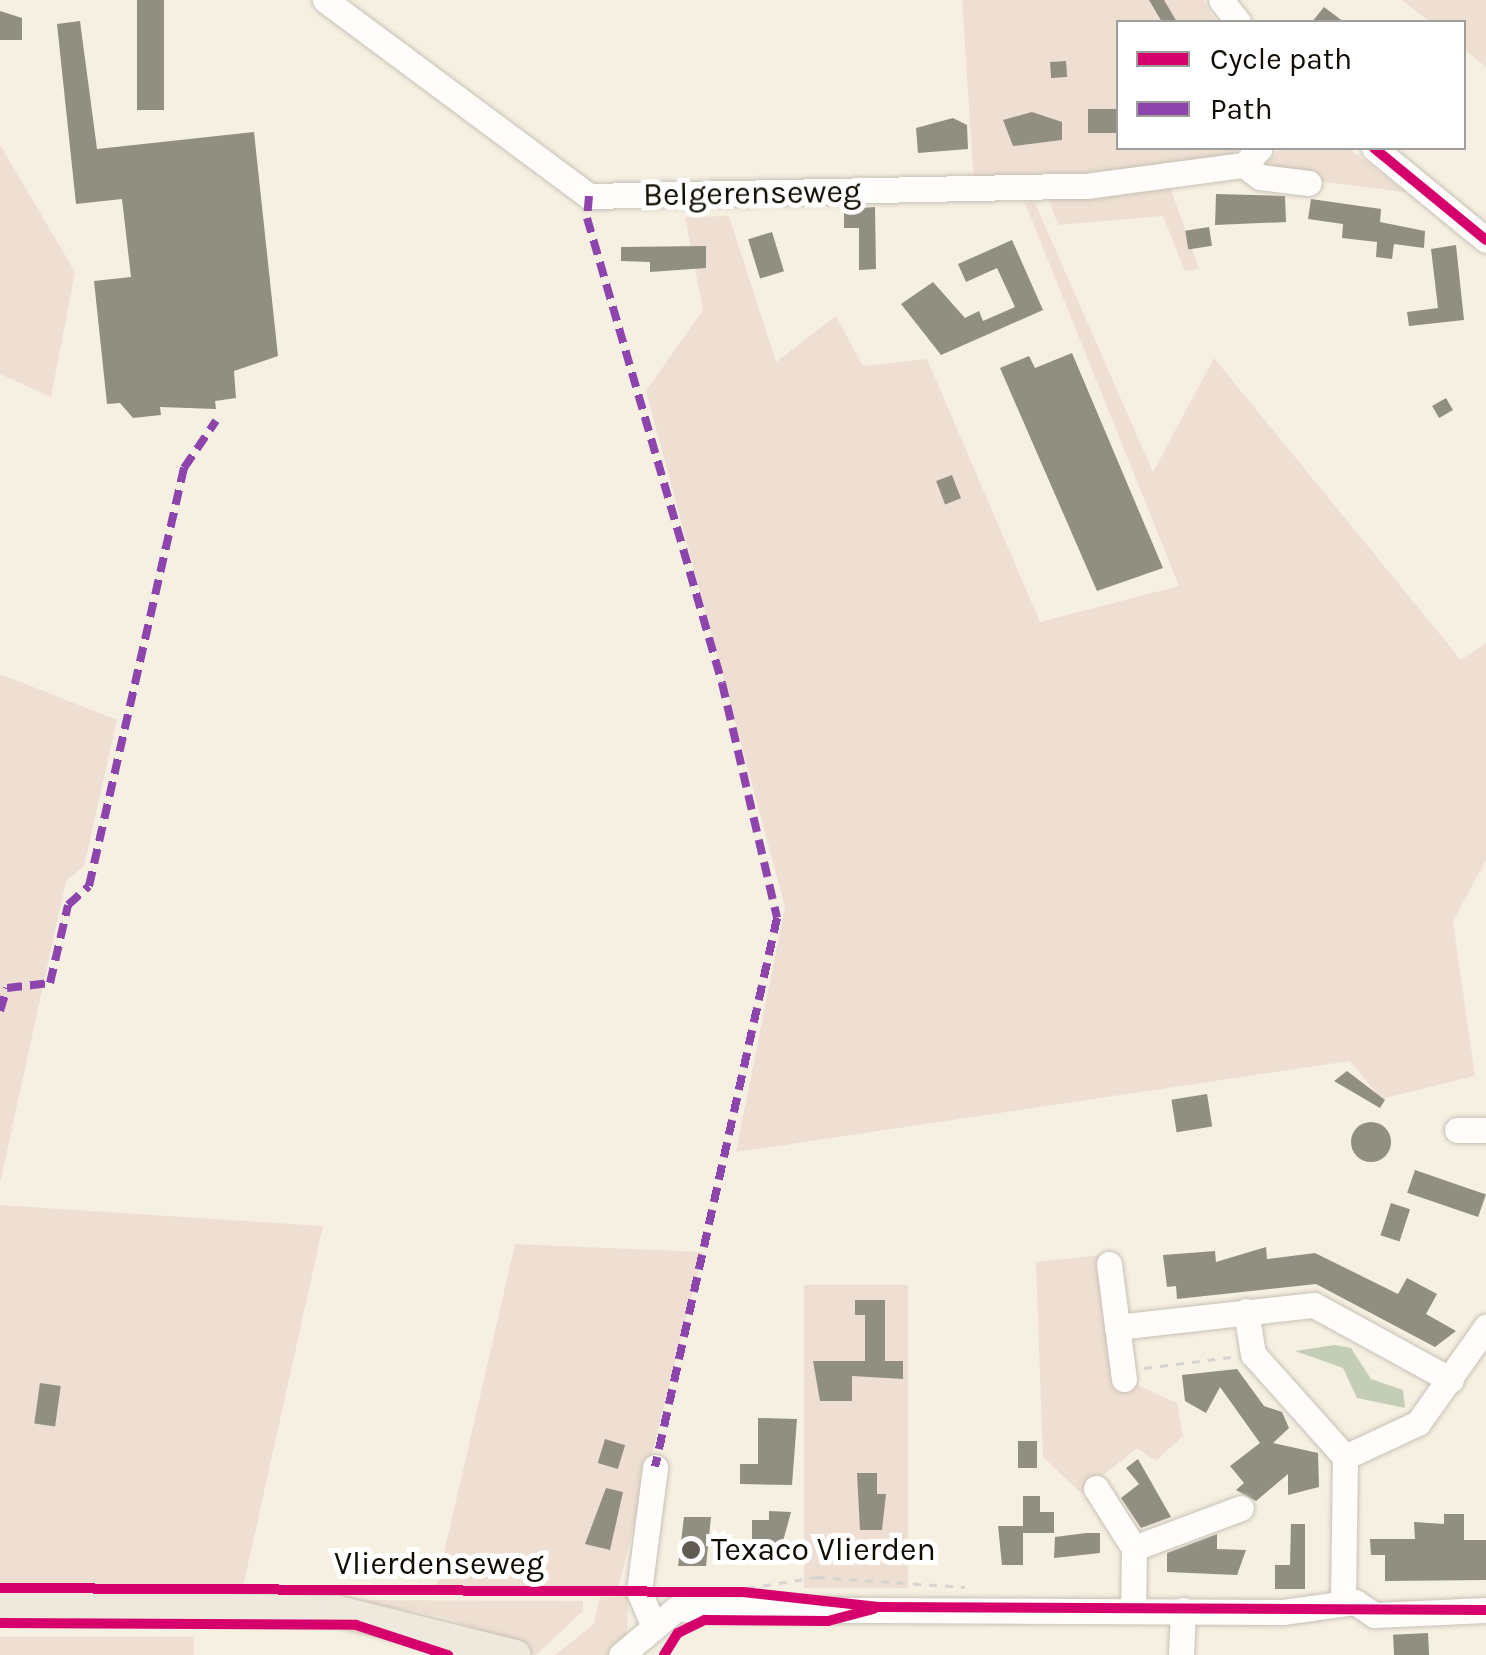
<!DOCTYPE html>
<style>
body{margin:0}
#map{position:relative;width:1486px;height:1655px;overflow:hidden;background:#f6f0e2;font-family:Karla,sans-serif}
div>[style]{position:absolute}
.green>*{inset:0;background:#efdfd2;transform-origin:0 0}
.water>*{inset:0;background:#c4cdb6}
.building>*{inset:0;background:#918e82;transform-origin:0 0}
.round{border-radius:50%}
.path>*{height:2.5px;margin-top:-1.25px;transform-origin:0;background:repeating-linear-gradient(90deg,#d6d4cf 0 8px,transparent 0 16px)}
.roads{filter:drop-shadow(0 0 2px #c7c1b5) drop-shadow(0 0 2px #c7c1b5)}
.minor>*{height:25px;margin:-12.5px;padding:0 12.5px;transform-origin:12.5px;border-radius:12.5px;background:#fefdfb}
.major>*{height:30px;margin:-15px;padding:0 15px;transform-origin:15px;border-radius:15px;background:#efe8dd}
.quiet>*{height:8px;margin-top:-4px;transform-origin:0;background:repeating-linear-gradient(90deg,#8e44ad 0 15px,transparent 0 23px)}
.cycleway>*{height:10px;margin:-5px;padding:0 5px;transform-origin:5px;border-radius:5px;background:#d6006c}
.dots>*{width:28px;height:28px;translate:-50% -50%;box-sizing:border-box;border:5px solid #fff;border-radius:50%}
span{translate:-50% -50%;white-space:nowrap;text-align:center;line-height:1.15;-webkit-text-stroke:10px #fff;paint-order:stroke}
.street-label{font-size:32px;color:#110c03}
.poi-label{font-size:32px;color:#110c03}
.left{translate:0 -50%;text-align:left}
.legend{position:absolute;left:1116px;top:20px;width:350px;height:130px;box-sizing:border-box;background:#fff;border:2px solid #a09e9a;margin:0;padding:12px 18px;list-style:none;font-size:30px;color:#110c03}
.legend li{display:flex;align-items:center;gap:20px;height:50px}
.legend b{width:50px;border:2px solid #a09e9a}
</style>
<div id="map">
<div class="green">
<i style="clip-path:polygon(962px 0,1203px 0,1216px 22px,1118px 22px,1118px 148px,1243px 148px,1203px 168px,974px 183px)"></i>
<i style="clip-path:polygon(1402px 0,1486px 0,1486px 67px,1464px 49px,1464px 22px,1430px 22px)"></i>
<i style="clip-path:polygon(0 145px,75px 272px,51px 397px,0 374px)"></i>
<i style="clip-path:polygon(1281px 148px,1348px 148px,1405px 192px,1276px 176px,1263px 167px)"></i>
<i style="clip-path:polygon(1170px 187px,1199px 269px,1185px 271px,1163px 216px,1058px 225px,1049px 200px)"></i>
<i style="clip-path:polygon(1025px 203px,1035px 203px,1153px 472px,1214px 358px,1461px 660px,1486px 643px,1486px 860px,1453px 921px,1475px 1076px,1381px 1099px,1350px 1061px,736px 1152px,785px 907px,646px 391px,703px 310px,685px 217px,729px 216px,776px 362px,836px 316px,863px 366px,927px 359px,1040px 622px,1179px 586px)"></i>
<i style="clip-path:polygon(0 674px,117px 720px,84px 866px,66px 881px,0 1183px)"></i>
<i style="clip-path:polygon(0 1205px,323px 1226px,243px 1587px,0 1587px)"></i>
<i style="clip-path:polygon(515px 1244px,703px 1252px,618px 1588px,436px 1588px)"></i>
<i style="clip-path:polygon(1102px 1255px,1130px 1382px,1177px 1403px,1183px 1436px,1156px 1461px,1137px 1448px,1081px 1493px,1043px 1457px,1036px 1262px)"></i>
<i style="left:908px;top:1285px;width:303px;height:104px;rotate:90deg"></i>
<i style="clip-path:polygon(628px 1596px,627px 1637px,613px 1655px,555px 1655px,594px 1624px,600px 1597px)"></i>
<i style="clip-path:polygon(355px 1600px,583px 1601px,583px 1611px,536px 1655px,448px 1618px)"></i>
<i style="left:0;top:1637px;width:194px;height:18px"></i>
</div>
<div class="water">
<i style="clip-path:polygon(1335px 1345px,1351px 1348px,1371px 1379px,1403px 1390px,1405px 1408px,1357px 1398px,1343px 1368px,1295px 1351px)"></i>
</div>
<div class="building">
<i style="left:137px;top:0;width:27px;height:110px"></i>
<i style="clip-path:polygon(1149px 0,1164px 0,1177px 22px,1162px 22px)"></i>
<i style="clip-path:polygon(1324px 7px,1344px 22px,1312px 22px)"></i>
<i style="clip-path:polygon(0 11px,22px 18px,22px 40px,0 40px)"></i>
<i style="clip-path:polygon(80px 21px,97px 149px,254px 132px,278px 356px,234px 371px,236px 398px,215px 401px,216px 409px,160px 407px,161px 415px,133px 418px,120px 403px,107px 404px,94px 281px,131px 277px,122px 199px,76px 204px,57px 24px)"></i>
<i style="left:1066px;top:61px;width:16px;height:16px;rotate:86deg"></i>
<i style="left:1118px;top:109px;width:24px;height:30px;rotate:90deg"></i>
<i style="clip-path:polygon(1032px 112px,1062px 122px,1062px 140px,1013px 146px,1003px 120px)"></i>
<i style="clip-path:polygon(953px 118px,967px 125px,968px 149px,918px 153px,916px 128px)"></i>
<i style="clip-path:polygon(1216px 194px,1285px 196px,1286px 222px,1215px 225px)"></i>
<i style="clip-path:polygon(1311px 199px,1381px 209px,1380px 222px,1425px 231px,1424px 248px,1394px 244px,1392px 259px,1376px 257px,1377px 242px,1342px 238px,1343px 224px,1308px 219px)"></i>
<i style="clip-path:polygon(875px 207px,876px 269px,859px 270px,859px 228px,844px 228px,844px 209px)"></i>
<i style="left:1209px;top:227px;width:19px;height:24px;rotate:81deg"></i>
<i style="left:772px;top:232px;width:41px;height:25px;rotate:73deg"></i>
<i style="clip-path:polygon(1012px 240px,1043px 310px,941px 355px,901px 304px,933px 282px,965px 318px,979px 311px,983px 321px,1015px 307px,997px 268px,966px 282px,958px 264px)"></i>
<i style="clip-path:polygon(1456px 245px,1464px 320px,1409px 326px,1407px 312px,1438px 308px,1431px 249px)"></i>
<i style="clip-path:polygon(706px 246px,706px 268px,650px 272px,650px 262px,621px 261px,621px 247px)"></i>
<i style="clip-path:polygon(1072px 353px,1163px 568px,1097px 591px,1000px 368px,1029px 356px,1035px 368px)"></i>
<i style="left:1446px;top:398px;width:14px;height:16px;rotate:60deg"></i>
<i style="left:952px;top:475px;width:25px;height:17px;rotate:69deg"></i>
<i style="clip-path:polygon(1347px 1071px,1385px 1100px,1380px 1108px,1334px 1081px)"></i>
<i style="left:1207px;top:1094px;width:33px;height:36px;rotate:81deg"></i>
<i class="round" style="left:1351px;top:1122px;width:40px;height:40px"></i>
<i style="left:1415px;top:1170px;width:75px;height:24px;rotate:19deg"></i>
<i style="left:1391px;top:1203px;width:20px;height:34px;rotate:18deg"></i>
<i style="clip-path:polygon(1266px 1247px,1267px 1259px,1315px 1253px,1398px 1294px,1407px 1278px,1437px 1294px,1426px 1314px,1456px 1331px,1435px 1347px,1316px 1284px,1177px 1299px,1176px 1286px,1167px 1287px,1163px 1255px,1215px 1251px,1216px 1262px)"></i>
<i style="clip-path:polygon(855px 1300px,885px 1300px,885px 1361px,903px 1361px,903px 1379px,852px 1376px,852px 1401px,820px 1401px,813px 1361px,865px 1361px,865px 1315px,855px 1315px)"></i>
<i style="clip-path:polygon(1237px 1369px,1264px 1406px,1282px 1412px,1289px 1428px,1273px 1443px,1318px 1453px,1319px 1487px,1288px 1495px,1288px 1474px,1256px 1501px,1236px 1490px,1244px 1483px,1230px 1466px,1260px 1443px,1220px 1387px,1206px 1413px,1185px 1401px,1182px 1375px)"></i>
<i style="left:40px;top:1383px;width:21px;height:41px;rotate:8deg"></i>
<i style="clip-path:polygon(758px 1418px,797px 1419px,792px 1485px,740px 1484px,740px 1464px,758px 1464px)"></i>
<i style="left:605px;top:1439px;width:21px;height:25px;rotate:17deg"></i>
<i style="left:1018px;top:1441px;width:19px;height:27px"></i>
<i style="clip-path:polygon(1138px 1459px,1171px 1517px,1141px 1528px,1121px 1498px,1139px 1484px,1126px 1468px)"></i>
<i style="clip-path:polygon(857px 1473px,877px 1473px,877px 1494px,886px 1494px,882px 1530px,860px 1530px)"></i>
<i style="clip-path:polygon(606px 1488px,623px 1492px,610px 1550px,585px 1544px)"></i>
<i style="clip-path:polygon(1023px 1496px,1040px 1496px,1040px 1512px,1054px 1512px,1054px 1533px,1023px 1533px,1023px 1565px,1002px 1565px,998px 1526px,1023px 1526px)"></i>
<i style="clip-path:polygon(769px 1511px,791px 1512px,782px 1545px,752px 1545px,752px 1520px,769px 1520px)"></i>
<i style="clip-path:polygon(1444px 1514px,1464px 1514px,1464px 1540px,1486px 1540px,1486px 1580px,1385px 1581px,1385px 1555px,1371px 1555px,1370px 1539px,1415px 1539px,1414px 1522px,1444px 1524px)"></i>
<i style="clip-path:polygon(684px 1517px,711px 1517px,706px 1566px,678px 1566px)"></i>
<i style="clip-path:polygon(1291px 1524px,1305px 1524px,1305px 1589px,1275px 1589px,1275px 1565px,1290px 1565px)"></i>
<i style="clip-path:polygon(1086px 1533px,1100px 1533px,1100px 1553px,1054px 1558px,1055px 1537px)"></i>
<i style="clip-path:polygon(1217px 1534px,1217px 1549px,1246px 1550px,1237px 1575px,1167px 1572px,1167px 1553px)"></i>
<i style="left:1428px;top:1633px;width:22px;height:35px;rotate:87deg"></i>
</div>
<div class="path">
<i style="left:1144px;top:1368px;width:88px;rotate:-7.2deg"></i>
<i style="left:747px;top:1588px;width:71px;rotate:-8.9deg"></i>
<i style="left:817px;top:1577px;width:148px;rotate:3.9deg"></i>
</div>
<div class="roads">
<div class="minor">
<i style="left:325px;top:0;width:329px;rotate:36.6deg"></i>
<i style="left:589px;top:196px;width:497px;rotate:-1.2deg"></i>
<i style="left:1086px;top:186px;width:159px;rotate:-7.6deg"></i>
<i style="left:1244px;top:165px;width:23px;rotate:-47deg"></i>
<i style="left:1221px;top:0;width:28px;rotate:52deg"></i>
<i style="left:1374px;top:148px;width:145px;rotate:39.4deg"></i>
<i style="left:1244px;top:165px;width:20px;rotate:37deg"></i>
<i style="left:1260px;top:177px;width:49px;rotate:7deg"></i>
<i style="left:1457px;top:1130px;width:29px"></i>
<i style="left:1109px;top:1264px;width:116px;rotate:82.6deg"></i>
<i style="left:1246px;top:1311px;width:44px;rotate:80.8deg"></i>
<i style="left:1253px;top:1354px;width:138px;rotate:48.2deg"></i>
<i style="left:1345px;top:1457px;width:146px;rotate:90.8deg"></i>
<i style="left:1117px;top:1327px;width:198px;rotate:-6.4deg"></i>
<i style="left:1314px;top:1305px;width:156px;rotate:28.7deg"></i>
<i style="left:1345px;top:1457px;width:81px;rotate:-25deg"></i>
<i style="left:1418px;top:1423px;width:118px;rotate:-54.7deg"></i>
<i style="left:1096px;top:1488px;width:71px;rotate:57.7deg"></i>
<i style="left:1134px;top:1548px;width:63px;rotate:90.9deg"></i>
<i style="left:1134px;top:1548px;width:114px;rotate:-20.5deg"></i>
<i style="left:652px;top:1622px;width:34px;rotate:-113deg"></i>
<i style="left:639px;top:1591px;width:125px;rotate:-82.6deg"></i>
<i style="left:621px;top:1655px;width:72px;rotate:-39.9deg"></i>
<i style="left:676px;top:1609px;width:607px;rotate:0.28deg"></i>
<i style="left:1283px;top:1612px;width:73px;rotate:-7.9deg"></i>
<i style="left:1355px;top:1602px;width:23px;rotate:34deg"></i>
<i style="left:1374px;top:1615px;width:112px;rotate:-2.6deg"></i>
<i style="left:1181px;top:1655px;width:45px;rotate:-87.5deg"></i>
</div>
<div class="major">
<i style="left:0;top:1605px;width:338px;rotate:1deg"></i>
<i style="left:338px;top:1611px;width:183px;rotate:13.9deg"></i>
</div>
</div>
<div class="quiet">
<i style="left:589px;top:196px;width:22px;rotate:95deg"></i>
<i style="left:587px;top:218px;width:484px;rotate:73.8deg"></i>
<i style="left:722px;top:683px;width:241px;rotate:76.8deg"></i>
<i style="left:777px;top:918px;width:562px;rotate:102.53deg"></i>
<i style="left:0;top:1011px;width:24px;rotate:-73deg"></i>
<i style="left:7px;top:988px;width:43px;rotate:-6.6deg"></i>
<i style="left:50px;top:983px;width:80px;rotate:-77deg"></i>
<i style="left:68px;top:905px;width:28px;rotate:-42deg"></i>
<i style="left:89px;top:886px;width:429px;rotate:-77.2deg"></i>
<i style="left:184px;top:468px;width:57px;rotate:-55.8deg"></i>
</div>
<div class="cycleway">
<i style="left:1374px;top:148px;width:145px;rotate:39.4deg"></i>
<i style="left:0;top:1588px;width:743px;rotate:0.31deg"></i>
<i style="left:743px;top:1592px;width:136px;rotate:6.3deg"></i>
<i style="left:878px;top:1607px;width:608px;rotate:0.28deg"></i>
<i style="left:0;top:1623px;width:356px;rotate:0.3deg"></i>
<i style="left:356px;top:1625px;width:97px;rotate:18.1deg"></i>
<i style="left:664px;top:1655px;width:26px;rotate:-58deg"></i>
<i style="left:678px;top:1633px;width:30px;rotate:-26deg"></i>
<i style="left:705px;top:1620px;width:123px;rotate:0.5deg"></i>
<i style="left:828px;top:1621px;width:47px;rotate:-14.9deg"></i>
</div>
<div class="dots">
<i style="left:691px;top:1550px;background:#615c51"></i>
</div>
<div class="street-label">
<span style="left:752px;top:194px;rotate:-1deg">Belgerenseweg</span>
<span style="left:439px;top:1564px">Vlierdenseweg</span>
</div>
<div class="poi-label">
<span class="left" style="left:711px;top:1550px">Texaco Vlierden</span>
</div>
<ul class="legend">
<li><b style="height:12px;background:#d6006c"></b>Cycle path</li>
<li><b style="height:12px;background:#8e44ad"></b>Path</li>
</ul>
</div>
